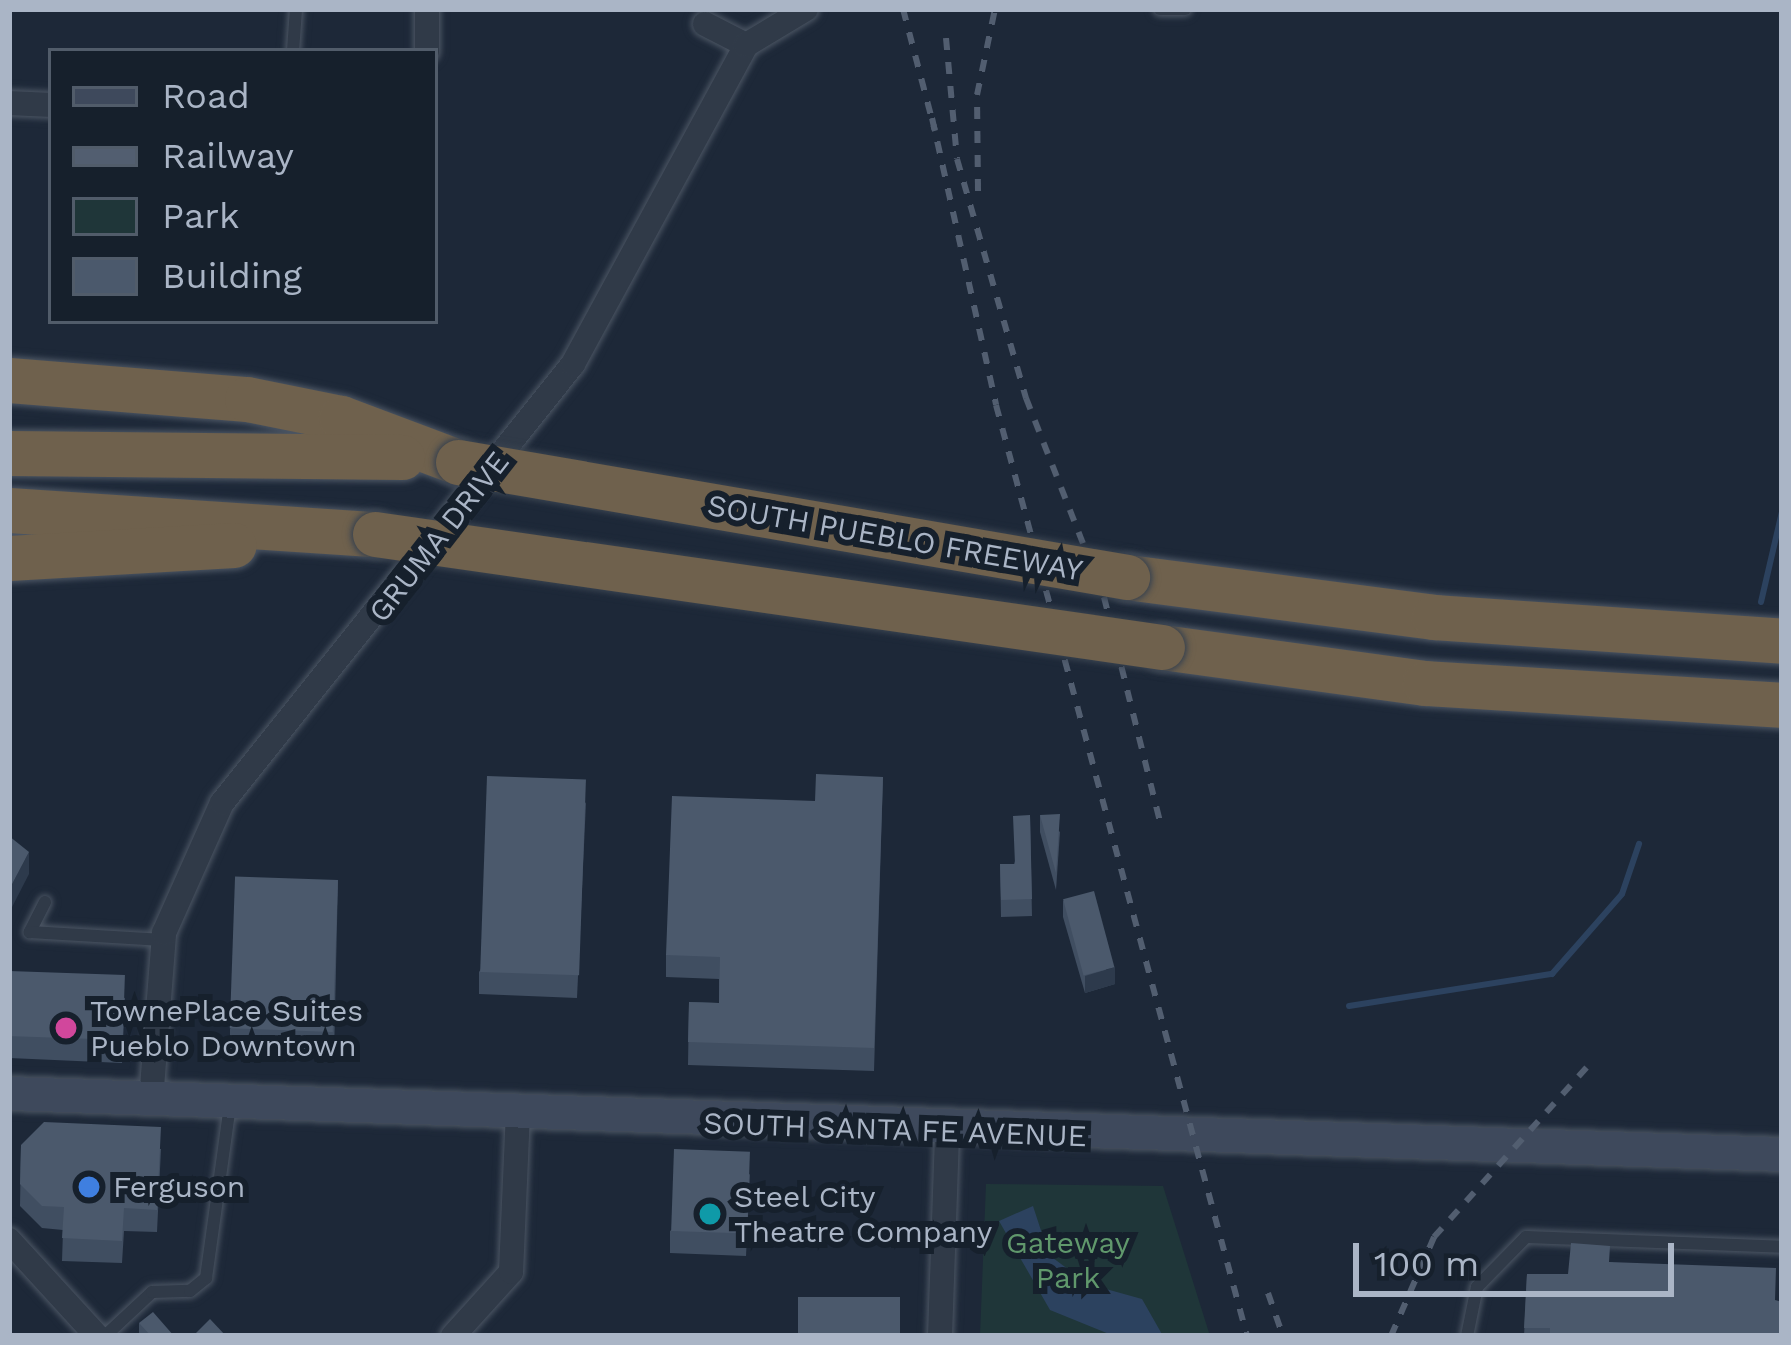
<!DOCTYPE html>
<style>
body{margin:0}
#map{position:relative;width:1791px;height:1345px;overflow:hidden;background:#1d2838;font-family:"Work Sans",sans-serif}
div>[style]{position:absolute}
.green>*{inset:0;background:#1f3639}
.water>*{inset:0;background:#2c425f}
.stream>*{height:6px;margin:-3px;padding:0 3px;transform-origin:3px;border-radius:3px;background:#2c425f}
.roads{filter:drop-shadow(0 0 3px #4b5563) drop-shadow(0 0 3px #4b5563)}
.lane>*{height:12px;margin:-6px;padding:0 6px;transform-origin:6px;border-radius:6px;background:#303a48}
.street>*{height:24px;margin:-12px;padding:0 12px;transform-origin:12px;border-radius:12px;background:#303a48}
.secondary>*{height:33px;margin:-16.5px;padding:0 16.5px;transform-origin:16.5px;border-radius:16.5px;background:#3e495c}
.highway>*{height:45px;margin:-22.5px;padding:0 22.5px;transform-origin:22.5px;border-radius:22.5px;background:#6f614d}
.rail>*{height:6px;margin-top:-3px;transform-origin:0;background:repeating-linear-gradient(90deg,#525e70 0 12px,transparent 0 24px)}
.bridges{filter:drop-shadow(0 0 3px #38424f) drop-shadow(0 0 3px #38424f)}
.highway-bridge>*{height:45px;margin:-22.5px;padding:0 22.5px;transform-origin:22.5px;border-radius:22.5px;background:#6f614d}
.wall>*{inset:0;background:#404e61}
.shaded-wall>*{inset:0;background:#2d3a4c}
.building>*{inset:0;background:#4b596c;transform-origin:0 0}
.dots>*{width:33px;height:33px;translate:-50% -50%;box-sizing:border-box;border:6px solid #16202c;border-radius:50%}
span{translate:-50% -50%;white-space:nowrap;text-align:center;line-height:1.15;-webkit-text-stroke:12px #16202c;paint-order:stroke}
.street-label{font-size:30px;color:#aab5c6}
.poi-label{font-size:30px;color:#aab5c6}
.left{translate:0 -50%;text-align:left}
.park-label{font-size:30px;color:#60986c}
.frame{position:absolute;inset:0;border:12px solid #aab5c6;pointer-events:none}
.legend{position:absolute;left:48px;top:48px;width:390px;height:276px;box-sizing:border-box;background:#16202c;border:3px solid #515c6a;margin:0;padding:15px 21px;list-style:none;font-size:36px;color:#aab5c6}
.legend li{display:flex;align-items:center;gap:24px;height:60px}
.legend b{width:60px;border:3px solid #515c6a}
.scale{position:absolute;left:1353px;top:1243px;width:321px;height:54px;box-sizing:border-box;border:6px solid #aab5c6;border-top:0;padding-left:15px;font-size:36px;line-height:42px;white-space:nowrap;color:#aab5c6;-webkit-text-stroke:9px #16202c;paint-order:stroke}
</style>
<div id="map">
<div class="green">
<i style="clip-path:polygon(986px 1184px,1163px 1186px,1210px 1336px,980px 1336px)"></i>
</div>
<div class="water">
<i style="clip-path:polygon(1033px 1206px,1049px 1255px,1088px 1284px,1142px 1299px,1163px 1336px,1114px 1336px,1050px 1310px,999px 1221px)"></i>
</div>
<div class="stream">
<i style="left:1761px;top:602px;width:92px;rotate:-76.9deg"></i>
<i style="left:1349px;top:1006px;width:206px;rotate:-9deg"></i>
<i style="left:1552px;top:974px;width:106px;rotate:-48.8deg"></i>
<i style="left:1622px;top:894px;width:53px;rotate:-71.2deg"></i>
</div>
<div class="roads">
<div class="lane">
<i style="left:1160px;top:9px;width:25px"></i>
<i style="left:293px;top:51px;width:42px;rotate:-85.9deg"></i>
<i style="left:45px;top:902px;width:34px;rotate:117deg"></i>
<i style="left:30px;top:932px;width:133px;rotate:3.4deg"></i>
<i style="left:105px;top:1336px;width:64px;rotate:-43.1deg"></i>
<i style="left:152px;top:1292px;width:38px;rotate:-2deg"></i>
<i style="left:190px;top:1291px;width:21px;rotate:-39deg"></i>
<i style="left:206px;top:1278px;width:176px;rotate:-82.1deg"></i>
<i style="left:1467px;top:1336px;width:50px;rotate:-78.5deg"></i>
<i style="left:1477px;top:1287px;width:70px;rotate:-45.6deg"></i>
<i style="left:1526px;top:1237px;width:256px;rotate:2.2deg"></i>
</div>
<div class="street">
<i style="left:705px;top:24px;width:46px;rotate:27.1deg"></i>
<i style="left:427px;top:51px;width:42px;rotate:-90deg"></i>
<i style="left:9px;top:103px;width:42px;rotate:2.7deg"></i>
<i style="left:151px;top:1100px;width:168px;rotate:-85.5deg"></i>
<i style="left:164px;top:933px;width:142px;rotate:-66deg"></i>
<i style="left:222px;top:803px;width:562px;rotate:-51.36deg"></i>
<i style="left:573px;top:364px;width:363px;rotate:-61.5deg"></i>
<i style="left:746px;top:45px;width:70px;rotate:-31deg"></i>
<i style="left:9px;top:1240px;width:130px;rotate:47.5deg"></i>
<i style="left:453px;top:1336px;width:86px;rotate:-47.8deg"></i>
<i style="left:511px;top:1272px;width:158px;rotate:-87.5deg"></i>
<i style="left:940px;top:1336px;width:203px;rotate:-88deg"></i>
</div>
<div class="secondary">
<i style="left:9px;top:1093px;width:1774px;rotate:1.97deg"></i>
</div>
<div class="highway">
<i style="left:9px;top:380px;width:239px;rotate:4.6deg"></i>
<i style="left:247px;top:399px;width:96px;rotate:11.4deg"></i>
<i style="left:341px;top:418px;width:125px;rotate:20.6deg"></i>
<i style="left:9px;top:453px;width:393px;rotate:0.6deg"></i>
<i style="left:9px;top:510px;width:367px;rotate:3.8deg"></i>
<i style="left:9px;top:558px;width:225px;rotate:-3.3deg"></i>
<i style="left:1127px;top:577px;width:310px;rotate:7.4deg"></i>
<i style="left:1434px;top:617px;width:349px;rotate:3.9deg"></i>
<i style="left:1162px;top:647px;width:265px;rotate:7.8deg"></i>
<i style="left:1425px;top:683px;width:358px;rotate:3.5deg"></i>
</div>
</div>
<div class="rail">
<i style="left:903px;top:9px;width:126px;rotate:75.3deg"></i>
<i style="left:946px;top:38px;width:121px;rotate:84.8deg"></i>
<i style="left:957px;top:159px;width:249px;rotate:73.9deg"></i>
<i style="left:1026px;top:398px;width:214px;rotate:68.6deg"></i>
<i style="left:1104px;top:597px;width:232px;rotate:76deg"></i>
<i style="left:932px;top:118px;width:294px;rotate:77.4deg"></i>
<i style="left:996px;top:405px;width:964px;rotate:74.91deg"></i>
<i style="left:978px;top:191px;width:96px;rotate:-90.6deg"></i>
<i style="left:977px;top:95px;width:88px;rotate:-78.2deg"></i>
<i style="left:1268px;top:1293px;width:46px;rotate:70.8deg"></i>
<i style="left:1391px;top:1336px;width:108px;rotate:-66.5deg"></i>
<i style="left:1434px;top:1237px;width:232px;rotate:-48deg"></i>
</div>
<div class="bridges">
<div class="highway-bridge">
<i style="left:458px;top:462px;width:679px;rotate:9.75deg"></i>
<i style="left:375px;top:534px;width:795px;rotate:8.17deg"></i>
</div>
</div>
<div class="wall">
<i style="clip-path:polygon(883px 777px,874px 1071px,688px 1065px,689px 1002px,719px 1003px,719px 979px,666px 977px,666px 955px,815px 801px)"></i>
<i style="clip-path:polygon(586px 802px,577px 998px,479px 994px,479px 972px)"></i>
<i style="clip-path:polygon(1030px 815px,1032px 916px,1001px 917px,1000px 864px,1014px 864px)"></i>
<i style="clip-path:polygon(1040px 815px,1060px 832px,1056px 890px,1040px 832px)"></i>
<i style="clip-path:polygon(338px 880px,334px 1055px,230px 1052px,230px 1029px)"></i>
<i style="clip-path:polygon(1063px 900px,1115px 984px,1085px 993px,1063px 917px)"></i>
<i style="clip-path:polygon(9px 971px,125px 998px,122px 1063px,9px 1058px)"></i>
<i style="clip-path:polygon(21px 1145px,161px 1149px,157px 1232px,124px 1231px,122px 1263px,62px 1261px,63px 1230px,42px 1228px,20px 1206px)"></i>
<i style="clip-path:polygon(750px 1174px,746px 1256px,670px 1253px,670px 1231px)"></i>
<i style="clip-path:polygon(1610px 1262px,1775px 1300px,1782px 1336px,1524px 1336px,1527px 1274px,1568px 1274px)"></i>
<i style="clip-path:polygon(139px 1323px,174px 1336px,139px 1336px)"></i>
</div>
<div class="shaded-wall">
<i style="clip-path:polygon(29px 852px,29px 874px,9px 913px,9px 890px)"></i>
<i style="clip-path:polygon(1115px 967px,1115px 984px,1085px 993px,1085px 976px)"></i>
</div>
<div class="building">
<i style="clip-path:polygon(816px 774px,883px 777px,874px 1048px,688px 1042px,689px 1002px,719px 1003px,720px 957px,666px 955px,672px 796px,815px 801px)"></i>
<i style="left:487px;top:776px;width:99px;height:196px;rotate:2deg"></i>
<i style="clip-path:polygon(1060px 814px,1056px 873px,1040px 815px)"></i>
<i style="clip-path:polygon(1030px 815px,1032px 899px,1001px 900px,1000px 864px,1015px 864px,1013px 816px)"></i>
<i style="clip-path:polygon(9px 836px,29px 852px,9px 890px)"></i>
<i style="left:338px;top:880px;width:152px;height:103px;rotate:92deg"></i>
<i style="left:1094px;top:891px;width:79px;height:32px;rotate:75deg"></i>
<i style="left:9px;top:971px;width:116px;height:65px;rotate:2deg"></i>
<i style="clip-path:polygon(44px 1122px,161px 1127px,157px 1210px,124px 1208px,122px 1241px,62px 1238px,64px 1207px,42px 1206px,20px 1184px,21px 1145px)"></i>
<i style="left:674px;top:1149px;width:76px;height:82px;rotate:2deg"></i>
<i style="clip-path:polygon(1571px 1243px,1610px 1246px,1609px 1262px,1776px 1268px,1775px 1300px,1782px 1302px,1782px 1336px,1550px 1336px,1550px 1328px,1524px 1328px,1527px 1274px,1568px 1274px)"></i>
<i style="left:900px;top:1297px;width:39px;height:102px;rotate:90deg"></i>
<i style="clip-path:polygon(153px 1312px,174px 1336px,151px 1336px,139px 1323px)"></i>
<i style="clip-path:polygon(210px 1319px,226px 1336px,193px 1336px)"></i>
</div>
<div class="dots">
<i style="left:66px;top:1028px;background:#d1479c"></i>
<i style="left:89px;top:1187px;background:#3f7fe0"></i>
<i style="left:710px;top:1214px;background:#0f9aa8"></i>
</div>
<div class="street-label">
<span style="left:439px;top:537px;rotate:-52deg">GRUMA DRIVE</span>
<span style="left:895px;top:538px;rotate:10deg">SOUTH PUEBLO FREEWAY</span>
<span style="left:895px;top:1130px;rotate:2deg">SOUTH SANTA FE AVENUE</span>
</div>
<div class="poi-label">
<span class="left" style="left:90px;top:1028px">TownePlace Suites<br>Pueblo Downtown</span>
<span class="left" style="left:113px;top:1187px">Ferguson</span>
<span class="left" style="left:734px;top:1214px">Steel City<br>Theatre Company</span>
</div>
<div class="park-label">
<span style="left:1068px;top:1260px">Gateway<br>Park</span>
</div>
<div class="frame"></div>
<ul class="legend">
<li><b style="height:15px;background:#3e495c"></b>Road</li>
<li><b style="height:15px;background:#525e70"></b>Railway</li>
<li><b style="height:33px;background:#1f3639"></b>Park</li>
<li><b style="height:33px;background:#4b596c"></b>Building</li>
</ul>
<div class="scale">100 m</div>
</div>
